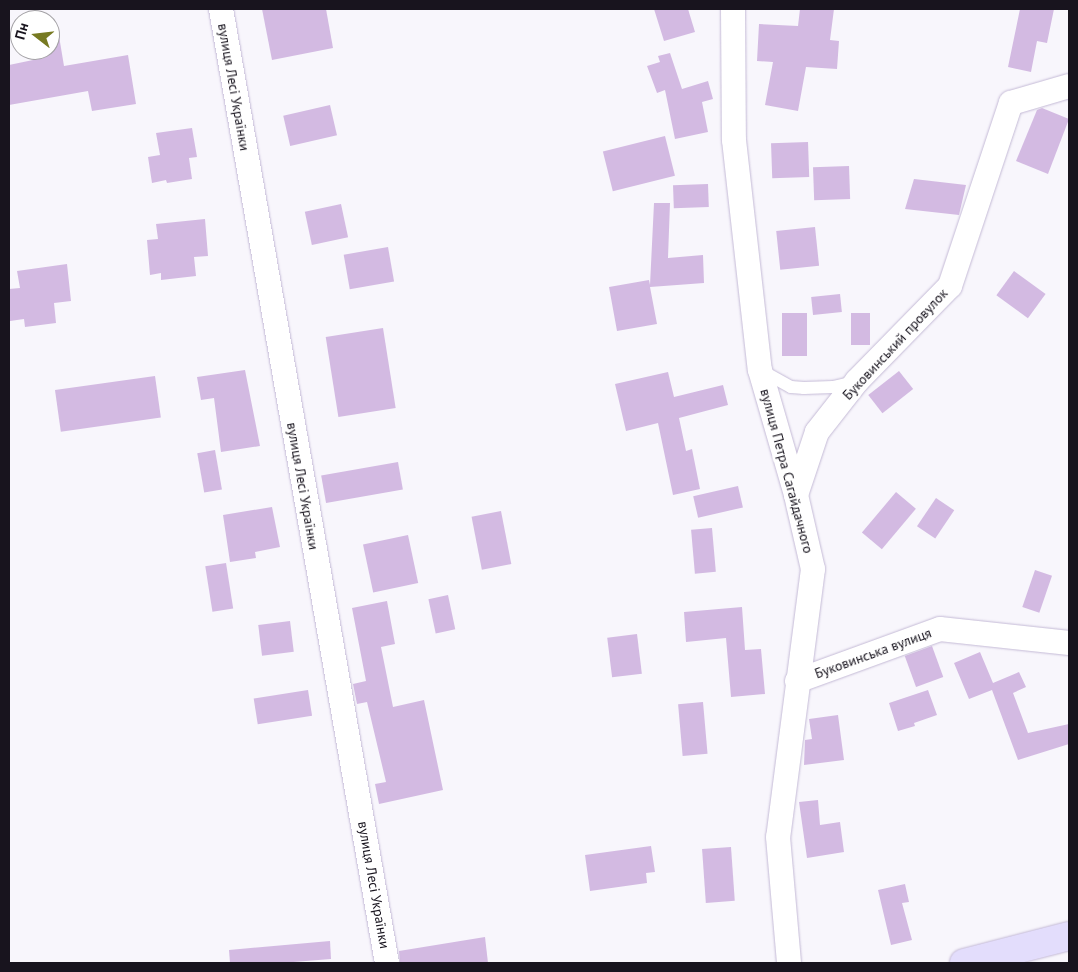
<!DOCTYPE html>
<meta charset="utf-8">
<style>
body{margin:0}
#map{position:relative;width:1078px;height:972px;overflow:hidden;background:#f8f6fc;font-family:"PT Sans",sans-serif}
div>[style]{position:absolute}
.building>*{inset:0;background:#d3bae2;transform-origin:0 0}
.roads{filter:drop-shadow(0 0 1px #c4bad6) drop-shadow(0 0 1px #c4bad6)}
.service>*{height:12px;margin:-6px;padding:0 6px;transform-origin:6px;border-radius:6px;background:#fff}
.minor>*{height:24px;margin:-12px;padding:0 12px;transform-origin:12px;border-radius:12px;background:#fff}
.primary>*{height:28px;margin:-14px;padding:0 14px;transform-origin:14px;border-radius:14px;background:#e3ddfc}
span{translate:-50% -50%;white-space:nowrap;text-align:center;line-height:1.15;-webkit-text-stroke:5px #fff;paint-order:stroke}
.street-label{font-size:14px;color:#18141e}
.frame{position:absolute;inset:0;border:10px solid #18141e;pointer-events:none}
.north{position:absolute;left:10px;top:10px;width:50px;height:50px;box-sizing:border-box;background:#fff;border:1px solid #a3a1a5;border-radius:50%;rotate:286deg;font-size:14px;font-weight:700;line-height:20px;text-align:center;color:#18141e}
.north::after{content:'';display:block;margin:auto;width:18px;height:22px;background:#777a22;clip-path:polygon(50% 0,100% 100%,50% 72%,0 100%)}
</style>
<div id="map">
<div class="building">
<i style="clip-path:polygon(262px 9px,326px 9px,333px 48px,272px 60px)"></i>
<i style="clip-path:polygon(654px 9px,688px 9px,695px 32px,664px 41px)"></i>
<i style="clip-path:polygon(800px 9px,834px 9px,830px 40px,839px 41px,837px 69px,806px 67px,798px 111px,765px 105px,773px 62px,757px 61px,759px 24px,798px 26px)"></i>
<i style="clip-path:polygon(1020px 9px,1054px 9px,1047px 43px,1037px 41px,1031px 72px,1008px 67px)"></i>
<i style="clip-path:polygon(59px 36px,64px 66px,128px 55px,136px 104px,92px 111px,88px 91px,9px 105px,9px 65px,33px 60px,31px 50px,50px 50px,50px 38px)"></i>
<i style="clip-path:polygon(670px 53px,682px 89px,708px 81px,713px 99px,702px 102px,708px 132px,675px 139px,665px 90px,657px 93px,647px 66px,660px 62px,658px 56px)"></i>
<i style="left:330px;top:105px;width:31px;height:48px;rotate:77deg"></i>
<i style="clip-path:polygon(1042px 108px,1069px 119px,1048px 174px,1016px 161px,1037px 110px)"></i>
<i style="clip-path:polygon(192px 128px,197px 157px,189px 158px,192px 179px,167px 183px,166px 180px,152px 183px,148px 157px,160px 155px,156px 133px)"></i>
<i style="left:665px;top:136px;width:41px;height:64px;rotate:76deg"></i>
<i style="left:808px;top:142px;width:35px;height:37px;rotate:88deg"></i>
<i style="left:849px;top:166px;width:33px;height:36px;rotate:88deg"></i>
<i style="clip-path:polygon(914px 179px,966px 185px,959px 215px,905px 209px)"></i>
<i style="left:708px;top:184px;width:23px;height:35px;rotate:88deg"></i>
<i style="clip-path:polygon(654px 203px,670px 203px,668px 258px,703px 255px,704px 283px,650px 287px,657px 324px,617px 331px,609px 287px,649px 280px,650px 285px)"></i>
<i style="left:341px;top:204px;width:34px;height:37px;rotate:78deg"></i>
<i style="clip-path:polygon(205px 219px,208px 256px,194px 257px,196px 276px,161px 280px,161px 273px,150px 275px,147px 240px,158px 239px,156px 224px)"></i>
<i style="left:815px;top:227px;width:39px;height:39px;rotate:84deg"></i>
<i style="left:388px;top:247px;width:35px;height:45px;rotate:80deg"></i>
<i style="clip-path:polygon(67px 264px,71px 301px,54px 303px,56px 323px,25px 327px,24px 319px,10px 321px,9px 289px,20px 288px,17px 271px)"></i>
<i style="left:1014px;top:271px;width:39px;height:30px;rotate:36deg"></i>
<i style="left:840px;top:294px;width:18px;height:29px;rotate:84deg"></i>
<i style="left:782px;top:313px;width:25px;height:43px"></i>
<i style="left:851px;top:313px;width:19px;height:32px"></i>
<i style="left:383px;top:328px;width:81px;height:58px;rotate:81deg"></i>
<i style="clip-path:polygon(245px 370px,260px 446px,221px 452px,214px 398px,201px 400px,197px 377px)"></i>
<i style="left:899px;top:371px;width:23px;height:39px;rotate:52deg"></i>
<i style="clip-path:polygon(668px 372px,674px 397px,723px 385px,728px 405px,679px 418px,686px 451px,692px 449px,700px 489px,673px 495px,658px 423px,626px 431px,615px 384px)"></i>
<i style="left:155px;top:376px;width:42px;height:101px;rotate:82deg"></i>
<i style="left:215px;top:450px;width:40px;height:18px;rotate:80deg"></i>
<i style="left:398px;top:462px;width:28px;height:78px;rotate:80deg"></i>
<i style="left:738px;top:486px;width:22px;height:46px;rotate:77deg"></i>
<i style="left:896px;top:492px;width:26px;height:53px;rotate:40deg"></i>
<i style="left:936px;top:498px;width:22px;height:34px;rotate:34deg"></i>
<i style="clip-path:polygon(272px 507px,280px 547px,255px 552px,256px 558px,230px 562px,223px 515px)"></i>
<i style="left:501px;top:511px;width:54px;height:30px;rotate:79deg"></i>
<i style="left:712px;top:528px;width:44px;height:21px;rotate:85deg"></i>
<i style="left:408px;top:535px;width:49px;height:46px;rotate:78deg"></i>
<i style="left:226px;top:563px;width:46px;height:21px;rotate:81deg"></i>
<i style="left:1035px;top:570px;width:18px;height:39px;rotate:19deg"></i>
<i style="left:448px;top:595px;width:35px;height:20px;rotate:78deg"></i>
<i style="clip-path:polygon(387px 601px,395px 644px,381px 647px,393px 707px,424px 700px,443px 790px,379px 804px,375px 784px,386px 782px,367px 702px,357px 704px,353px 684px,366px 681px,352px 608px)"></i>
<i style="clip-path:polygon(742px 607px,745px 650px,761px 649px,765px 694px,731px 697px,726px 638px,686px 642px,684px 612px)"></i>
<i style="left:290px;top:621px;width:31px;height:32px;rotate:83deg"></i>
<i style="left:637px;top:634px;width:40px;height:30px;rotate:83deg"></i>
<i style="left:932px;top:646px;width:33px;height:29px;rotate:70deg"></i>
<i style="clip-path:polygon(980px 652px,993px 683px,1019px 672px,1026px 687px,1013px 693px,1028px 733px,1069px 724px,1069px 744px,1018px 760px,992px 690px,969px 699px,954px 663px)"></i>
<i style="left:308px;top:690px;width:26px;height:55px;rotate:81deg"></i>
<i style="clip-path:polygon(928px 690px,937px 715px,914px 723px,915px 726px,898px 731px,889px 703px)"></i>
<i style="left:703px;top:702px;width:52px;height:25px;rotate:85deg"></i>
<i style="clip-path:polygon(838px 715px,844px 760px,804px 765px,805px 740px,812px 739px,809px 719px)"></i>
<i style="clip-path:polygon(818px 800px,820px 825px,840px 822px,844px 852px,807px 858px,799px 802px)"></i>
<i style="clip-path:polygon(651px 846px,655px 872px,646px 873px,647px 883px,590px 891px,585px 855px)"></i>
<i style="left:731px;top:847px;width:54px;height:29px;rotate:86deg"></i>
<i style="clip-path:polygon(905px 884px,909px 902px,902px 903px,912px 940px,891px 945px,878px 890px)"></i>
<i style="clip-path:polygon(485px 937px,488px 963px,400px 963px,399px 951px)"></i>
<i style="clip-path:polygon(330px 941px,331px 959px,281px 963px,230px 963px,229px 950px)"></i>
</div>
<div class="roads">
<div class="service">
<i style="left:762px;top:371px;width:33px;rotate:29deg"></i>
<i style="left:791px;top:387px;width:13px;rotate:4deg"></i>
<i style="left:804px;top:388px;width:29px;rotate:-2deg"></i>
<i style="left:833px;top:387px;width:22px;rotate:-13deg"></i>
</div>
<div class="minor">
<i style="left:221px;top:9px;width:968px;rotate:80.13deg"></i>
<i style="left:733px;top:9px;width:131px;rotate:89.6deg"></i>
<i style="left:734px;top:140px;width:231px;rotate:83.6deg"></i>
<i style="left:760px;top:370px;width:130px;rotate:73.9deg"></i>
<i style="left:796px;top:495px;width:76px;rotate:77.1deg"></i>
<i style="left:813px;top:569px;width:270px;rotate:97.4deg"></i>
<i style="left:778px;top:837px;width:126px;rotate:85deg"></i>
<i style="left:796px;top:495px;width:66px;rotate:-71.6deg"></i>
<i style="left:817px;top:432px;width:65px;rotate:-51.9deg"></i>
<i style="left:857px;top:381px;width:133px;rotate:-45.6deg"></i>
<i style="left:950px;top:286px;width:193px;rotate:-71.6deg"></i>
<i style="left:1011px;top:103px;width:60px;rotate:-16.3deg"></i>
<i style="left:797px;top:681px;width:152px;rotate:-20deg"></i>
<i style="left:940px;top:629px;width:130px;rotate:6.2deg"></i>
</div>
<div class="primary">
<i style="left:964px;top:963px;width:108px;rotate:-14.4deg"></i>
</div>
</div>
<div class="street-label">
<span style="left:234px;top:87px;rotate:80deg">вулиця Лесі Українки</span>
<span style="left:895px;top:344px;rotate:-47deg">Буковинський провулок</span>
<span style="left:787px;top:471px;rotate:75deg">вулиця Петра Сагайдачного</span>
<span style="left:303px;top:486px;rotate:80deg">вулиця Лесі Українки</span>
<span style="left:873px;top:653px;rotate:-20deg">Буковинська вулиця</span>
<span style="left:374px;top:885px;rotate:80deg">вулиця Лесі Українки</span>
</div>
<div class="frame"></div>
<div class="north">Пн</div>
</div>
